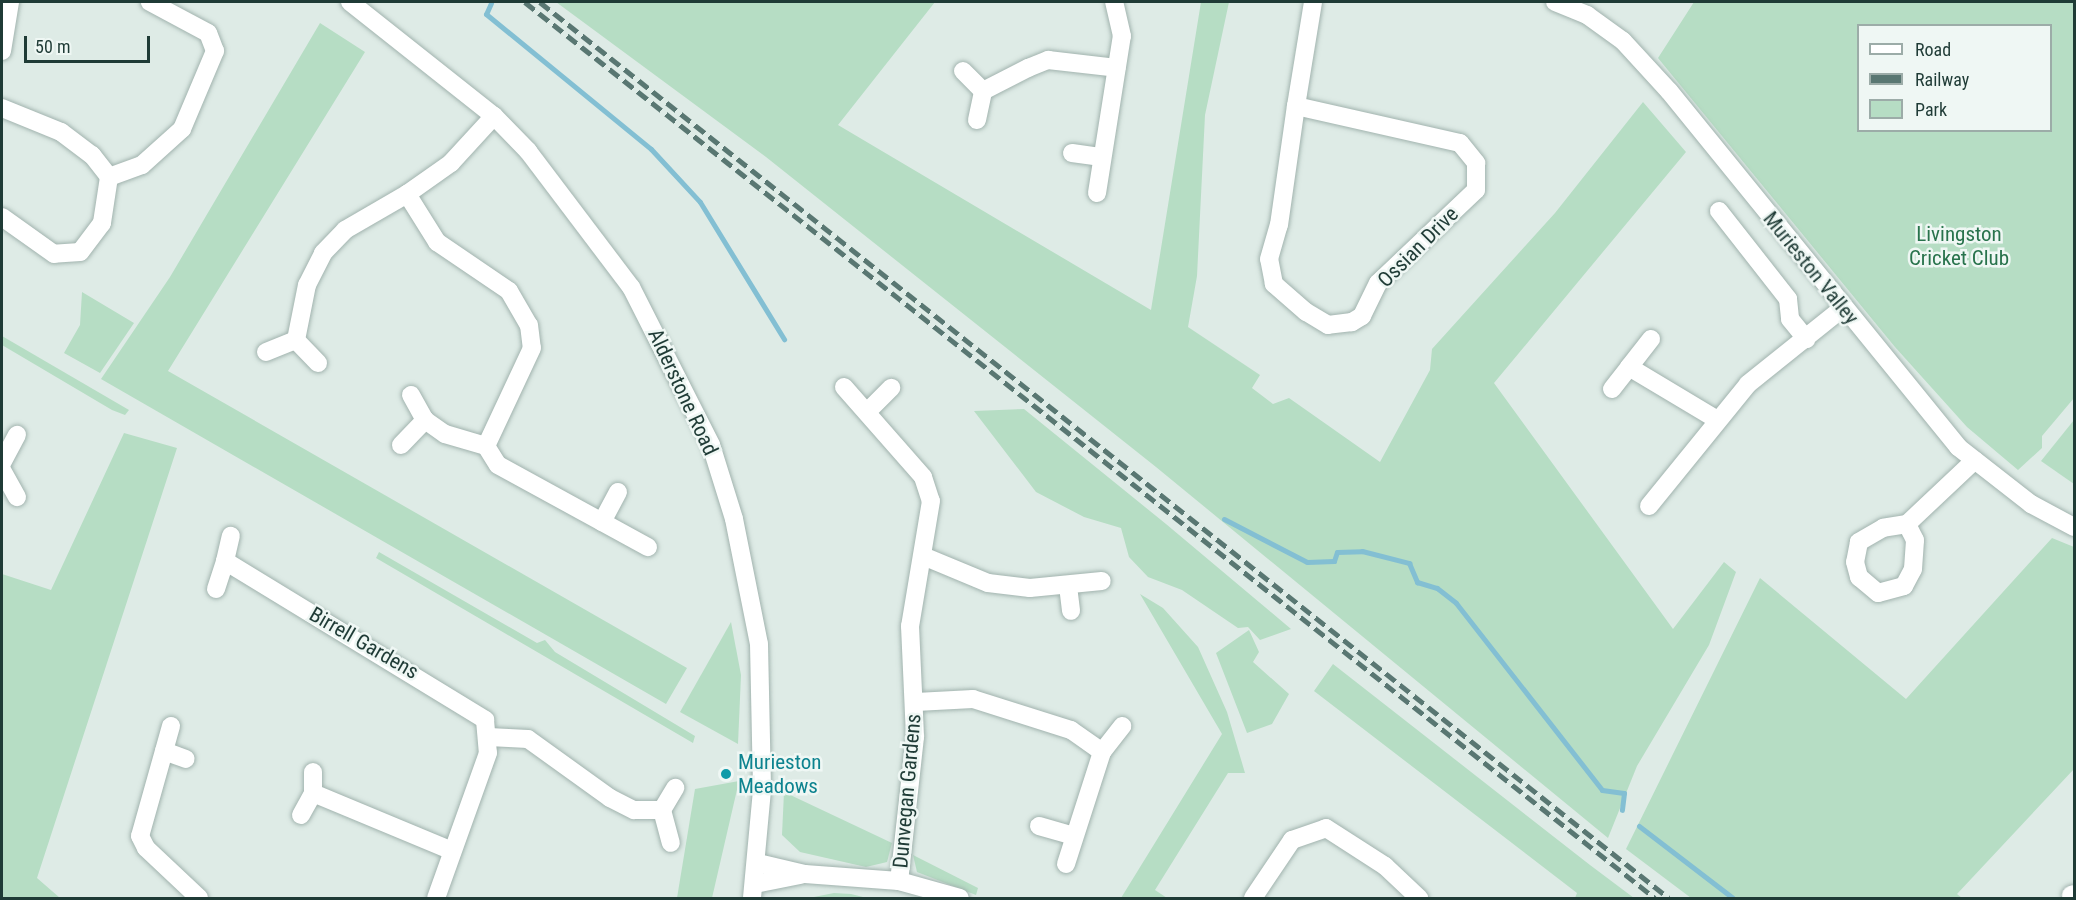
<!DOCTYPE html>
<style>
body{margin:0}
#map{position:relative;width:2076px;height:900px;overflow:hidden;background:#deebe6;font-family:"Roboto Condensed",sans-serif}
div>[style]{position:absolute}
.green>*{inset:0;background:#b6ddc4}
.stream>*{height:5px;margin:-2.5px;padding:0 2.5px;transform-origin:2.5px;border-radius:2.5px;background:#83bfd3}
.roads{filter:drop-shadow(0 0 2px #a1b3ae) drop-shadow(0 0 2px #a1b3ae)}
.minor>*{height:18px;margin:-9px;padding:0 9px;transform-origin:9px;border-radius:9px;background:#fff}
.tertiary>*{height:18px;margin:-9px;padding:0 9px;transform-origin:9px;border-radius:9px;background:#fff}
.rail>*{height:4.5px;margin-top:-2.25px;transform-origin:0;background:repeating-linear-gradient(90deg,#597772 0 12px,transparent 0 18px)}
.dots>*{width:16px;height:16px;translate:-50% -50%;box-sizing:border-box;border:3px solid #eff7f4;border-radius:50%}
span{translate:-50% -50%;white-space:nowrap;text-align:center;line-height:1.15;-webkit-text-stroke:5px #eff7f4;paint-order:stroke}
.park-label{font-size:21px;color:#28734c}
.street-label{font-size:21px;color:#1f3b36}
.culture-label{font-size:21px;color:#0d838f}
.left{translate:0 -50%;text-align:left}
.frame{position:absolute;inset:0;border:3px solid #1f3b36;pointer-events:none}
.legend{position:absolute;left:1857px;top:24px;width:195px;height:108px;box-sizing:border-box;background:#eff7f4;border:2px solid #9caca8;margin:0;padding:8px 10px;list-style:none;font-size:18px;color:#1f3b36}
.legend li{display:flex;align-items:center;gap:12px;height:30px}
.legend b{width:30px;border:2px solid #9caca8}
.scale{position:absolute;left:24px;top:36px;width:126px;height:27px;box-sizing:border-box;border:3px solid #1f3b36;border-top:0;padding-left:8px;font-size:18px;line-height:21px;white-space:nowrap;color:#1f3b36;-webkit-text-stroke:4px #eff7f4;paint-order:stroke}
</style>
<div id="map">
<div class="green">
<i style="clip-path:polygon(556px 2px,935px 2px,838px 125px,1151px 310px,1201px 2px,1229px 2px,1205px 115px,1197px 276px,1188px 327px,1260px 375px,1252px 388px,1273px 404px,1289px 398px,1380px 462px,1430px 370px,1432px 349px,1555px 213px,1643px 102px,1686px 152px,1494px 383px,1673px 629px,1724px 562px,1736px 572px,1709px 645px,1637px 766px,1608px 838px,1156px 467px,766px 157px)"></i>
<i style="clip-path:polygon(evenodd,1694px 2px,2074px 2px,2074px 398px,2042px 436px,2042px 448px,2018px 470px,1967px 427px,1895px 347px,1658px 58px,1694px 2px,1858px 26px,2050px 26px,2050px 130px,1858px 130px,1858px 26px)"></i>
<i style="clip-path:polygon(320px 23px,365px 52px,168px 371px,687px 668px,666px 704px,101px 379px,170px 277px)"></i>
<i style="clip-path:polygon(82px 292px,134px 323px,100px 373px,64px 353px,80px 325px)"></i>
<i style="clip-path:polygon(2px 336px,129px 410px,125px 415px,112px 410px,2px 345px)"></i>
<i style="clip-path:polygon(1024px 409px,1166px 524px,1291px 629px,1260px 640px,1248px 627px,1238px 628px,1182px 590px,1148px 577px,1129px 557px,1121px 528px,1084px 517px,1036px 492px,974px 411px)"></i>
<i style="clip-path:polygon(2074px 420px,2074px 484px,2041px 461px)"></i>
<i style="clip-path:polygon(124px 433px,177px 448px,37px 878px,60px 898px,2px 898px,2px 574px,51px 590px)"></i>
<i style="clip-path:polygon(2052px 538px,2074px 547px,2074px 769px,1957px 894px,1962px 898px,1691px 898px,1626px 849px,1760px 578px,1906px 699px)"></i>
<i style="clip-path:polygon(379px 552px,537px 643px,545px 640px,555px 652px,695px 736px,693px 743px,376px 558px)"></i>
<i style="clip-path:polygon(1140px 594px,1163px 608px,1198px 647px,1227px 712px,1245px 773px,1228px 773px,1155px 890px,1167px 898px,1121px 898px,1222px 734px)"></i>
<i style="clip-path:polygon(731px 622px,741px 675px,738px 744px,680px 712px)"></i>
<i style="clip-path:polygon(1249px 630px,1259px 652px,1253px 662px,1289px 694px,1272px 724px,1247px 733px,1216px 653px)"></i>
<i style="clip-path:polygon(1333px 664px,1590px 865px,1634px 898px,1575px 898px,1577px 893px,1314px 691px)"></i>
<i style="clip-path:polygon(739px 781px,712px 898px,677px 898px,695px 789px)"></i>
<i style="clip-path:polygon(784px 792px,892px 843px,887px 862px,866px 867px,800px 852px,782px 835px)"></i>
<i style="clip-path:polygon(913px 855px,978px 888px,976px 895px,917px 872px)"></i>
<i style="clip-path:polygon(834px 893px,851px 894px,863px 897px,809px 898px)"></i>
</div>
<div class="stream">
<i style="left:491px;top:3px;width:12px;rotate:114deg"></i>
<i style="left:486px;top:14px;width:213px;rotate:39.3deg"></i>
<i style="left:651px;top:149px;width:72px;rotate:47.2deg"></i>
<i style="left:700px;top:202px;width:161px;rotate:58.5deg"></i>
<i style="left:1224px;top:519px;width:93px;rotate:27.4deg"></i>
<i style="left:1307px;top:562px;width:27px;rotate:-2deg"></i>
<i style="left:1334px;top:561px;width:9px;rotate:-72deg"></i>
<i style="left:1337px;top:552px;width:25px;rotate:-2deg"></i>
<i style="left:1362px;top:551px;width:49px;rotate:14.3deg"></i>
<i style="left:1409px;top:563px;width:21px;rotate:67deg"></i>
<i style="left:1417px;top:582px;width:21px;rotate:17deg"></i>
<i style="left:1437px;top:588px;width:24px;rotate:38deg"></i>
<i style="left:1456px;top:603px;width:237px;rotate:52deg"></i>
<i style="left:1602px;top:790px;width:22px;rotate:8deg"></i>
<i style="left:1624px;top:793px;width:17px;rotate:97deg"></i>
<i style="left:1639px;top:826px;width:118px;rotate:37.5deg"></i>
</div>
<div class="roads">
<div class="minor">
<i style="left:1555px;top:2px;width:35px;rotate:22deg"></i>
<i style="left:1587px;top:15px;width:44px;rotate:35.8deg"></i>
<i style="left:1623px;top:41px;width:68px;rotate:47.4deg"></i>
<i style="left:1669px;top:91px;width:459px;rotate:50.9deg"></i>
<i style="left:1958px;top:447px;width:93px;rotate:38deg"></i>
<i style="left:2031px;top:504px;width:49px;rotate:28.1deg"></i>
<i style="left:2px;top:51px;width:50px;rotate:-80.7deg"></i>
<i style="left:963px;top:71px;width:28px;rotate:45deg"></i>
<i style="left:1296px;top:106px;width:168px;rotate:12.7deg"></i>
<i style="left:1460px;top:143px;width:26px;rotate:51deg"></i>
<i style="left:1476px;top:163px;width:27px;rotate:90deg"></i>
<i style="left:1476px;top:190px;width:135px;rotate:136.5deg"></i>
<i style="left:1378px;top:283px;width:37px;rotate:116deg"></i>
<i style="left:1362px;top:316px;width:12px;rotate:149deg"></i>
<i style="left:1352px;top:322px;width:24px;rotate:173deg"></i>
<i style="left:1328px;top:325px;width:26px;rotate:-149deg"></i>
<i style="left:1306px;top:312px;width:43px;rotate:-138.8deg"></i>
<i style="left:1274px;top:284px;width:25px;rotate:-101deg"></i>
<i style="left:1269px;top:259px;width:35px;rotate:-74deg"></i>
<i style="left:1279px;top:225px;width:120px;rotate:-81.9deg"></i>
<i style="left:1296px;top:106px;width:105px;rotate:-80.7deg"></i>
<i style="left:2px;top:108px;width:64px;rotate:22.1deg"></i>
<i style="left:61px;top:132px;width:39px;rotate:37deg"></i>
<i style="left:92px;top:155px;width:28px;rotate:52deg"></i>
<i style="left:109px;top:177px;width:47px;rotate:98.7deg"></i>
<i style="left:102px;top:223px;width:36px;rotate:127deg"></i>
<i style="left:80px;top:252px;width:26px;rotate:176deg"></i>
<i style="left:54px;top:254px;width:64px;rotate:-144.6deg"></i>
<i style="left:494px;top:116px;width:64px;rotate:132.5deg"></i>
<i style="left:451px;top:163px;width:54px;rotate:144.8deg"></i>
<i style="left:407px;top:194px;width:57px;rotate:58deg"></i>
<i style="left:437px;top:242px;width:87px;rotate:34.2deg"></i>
<i style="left:509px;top:291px;width:39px;rotate:60deg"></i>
<i style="left:529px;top:325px;width:23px;rotate:83deg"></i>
<i style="left:532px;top:348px;width:108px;rotate:115.1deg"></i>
<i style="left:486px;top:446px;width:22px;rotate:58deg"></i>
<i style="left:498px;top:465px;width:171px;rotate:28.7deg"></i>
<i style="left:977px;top:120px;width:30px;rotate:-78deg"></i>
<i style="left:983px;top:91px;width:51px;rotate:-27.1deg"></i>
<i style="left:1028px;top:68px;width:22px;rotate:-22deg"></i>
<i style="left:1048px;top:60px;width:69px;rotate:6.6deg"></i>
<i style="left:1072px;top:153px;width:30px;rotate:8deg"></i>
<i style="left:109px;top:177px;width:35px;rotate:-20deg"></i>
<i style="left:142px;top:165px;width:54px;rotate:-42deg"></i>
<i style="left:182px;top:129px;width:85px;rotate:-67.1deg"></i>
<i style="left:215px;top:51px;width:19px;rotate:-111deg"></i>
<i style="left:208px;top:33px;width:66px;rotate:-151.9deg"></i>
<i style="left:1097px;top:193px;width:159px;rotate:-81deg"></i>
<i style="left:1122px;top:36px;width:35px;rotate:-103deg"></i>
<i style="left:1719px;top:211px;width:112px;rotate:51.9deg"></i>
<i style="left:1788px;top:299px;width:20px;rotate:84deg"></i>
<i style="left:1790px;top:319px;width:26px;rotate:51deg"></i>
<i style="left:1651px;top:339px;width:36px;rotate:128deg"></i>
<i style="left:1629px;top:367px;width:101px;rotate:30.9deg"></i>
<i style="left:266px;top:352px;width:32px;rotate:-22deg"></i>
<i style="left:318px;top:363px;width:32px;rotate:-134deg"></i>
<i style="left:296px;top:340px;width:56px;rotate:-78.7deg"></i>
<i style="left:307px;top:285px;width:36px;rotate:-63deg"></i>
<i style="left:323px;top:253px;width:32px;rotate:-46deg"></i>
<i style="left:345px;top:230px;width:72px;rotate:-30.1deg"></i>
<i style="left:844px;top:387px;width:120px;rotate:48.7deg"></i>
<i style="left:923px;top:477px;width:25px;rotate:72deg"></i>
<i style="left:931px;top:501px;width:127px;rotate:99.5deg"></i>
<i style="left:910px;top:626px;width:111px;rotate:87.4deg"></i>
<i style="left:915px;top:737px;width:145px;rotate:96.3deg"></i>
<i style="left:1612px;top:389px;width:28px;rotate:-52deg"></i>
<i style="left:411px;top:395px;width:29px;rotate:61deg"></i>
<i style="left:425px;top:420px;width:24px;rotate:35deg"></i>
<i style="left:445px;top:434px;width:43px;rotate:16.3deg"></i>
<i style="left:868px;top:411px;width:33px;rotate:-45deg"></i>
<i style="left:401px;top:445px;width:35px;rotate:-46deg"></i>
<i style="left:2px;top:463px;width:32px;rotate:-62deg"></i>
<i style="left:2px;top:470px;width:31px;rotate:61deg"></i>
<i style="left:1649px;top:506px;width:157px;rotate:-50.9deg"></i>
<i style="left:1748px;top:384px;width:122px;rotate:-38.7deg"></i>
<i style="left:602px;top:522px;width:34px;rotate:-62deg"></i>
<i style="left:1907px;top:524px;width:24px;rotate:171deg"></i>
<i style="left:1883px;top:528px;width:28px;rotate:150deg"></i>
<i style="left:1859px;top:542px;width:20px;rotate:101deg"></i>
<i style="left:1855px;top:562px;width:16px;rotate:75deg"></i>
<i style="left:1859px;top:577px;width:25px;rotate:40deg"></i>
<i style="left:1878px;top:593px;width:27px;rotate:-15deg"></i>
<i style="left:1904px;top:586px;width:19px;rotate:-62deg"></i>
<i style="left:1913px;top:569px;width:29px;rotate:-86deg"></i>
<i style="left:1915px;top:540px;width:18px;rotate:-117deg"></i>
<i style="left:1907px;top:524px;width:93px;rotate:-43.3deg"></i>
<i style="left:923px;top:556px;width:70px;rotate:22.6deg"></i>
<i style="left:988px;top:583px;width:42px;rotate:6.8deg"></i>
<i style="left:1030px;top:588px;width:72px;rotate:-5.6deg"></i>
<i style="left:225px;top:561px;width:26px;rotate:-77deg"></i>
<i style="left:1068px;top:586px;width:25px;rotate:83deg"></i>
<i style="left:216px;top:589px;width:29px;rotate:-72deg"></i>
<i style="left:225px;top:561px;width:305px;rotate:31.4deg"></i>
<i style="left:485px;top:720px;width:33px;rotate:85deg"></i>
<i style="left:488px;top:753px;width:154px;rotate:109.7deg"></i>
<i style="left:916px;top:702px;width:57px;rotate:-3deg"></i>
<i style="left:973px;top:699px;width:103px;rotate:17.6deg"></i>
<i style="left:1071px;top:730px;width:38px;rotate:35deg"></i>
<i style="left:1102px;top:752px;width:33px;rotate:-52deg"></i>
<i style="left:171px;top:726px;width:114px;rotate:105.7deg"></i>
<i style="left:140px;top:836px;width:13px;rotate:63deg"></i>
<i style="left:146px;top:848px;width:73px;rotate:43.3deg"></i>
<i style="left:489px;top:737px;width:39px;rotate:3deg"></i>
<i style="left:528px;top:739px;width:101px;rotate:35.7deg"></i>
<i style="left:610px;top:798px;width:27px;rotate:27deg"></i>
<i style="left:634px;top:810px;width:28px"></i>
<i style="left:662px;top:810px;width:34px;rotate:75deg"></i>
<i style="left:164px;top:751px;width:23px;rotate:20deg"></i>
<i style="left:313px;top:793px;width:21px;rotate:-90deg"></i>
<i style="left:662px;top:810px;width:26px;rotate:-59deg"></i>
<i style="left:301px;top:815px;width:25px;rotate:-61deg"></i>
<i style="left:313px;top:793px;width:151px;rotate:22.6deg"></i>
<i style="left:1039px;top:826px;width:36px;rotate:16deg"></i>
<i style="left:1066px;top:864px;width:118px;rotate:-72.2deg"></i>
<i style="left:2071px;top:895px;width:3px;rotate:-18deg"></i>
<i style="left:1253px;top:898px;width:70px;rotate:-56.1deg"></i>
<i style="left:1292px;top:840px;width:36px;rotate:-19deg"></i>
<i style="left:1326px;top:828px;width:70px;rotate:32.8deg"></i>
<i style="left:1385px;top:866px;width:47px;rotate:43.3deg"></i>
</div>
<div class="tertiary">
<i style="left:350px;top:2px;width:184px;rotate:38.4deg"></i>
<i style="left:494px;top:116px;width:49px;rotate:45.8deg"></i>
<i style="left:528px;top:151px;width:171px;rotate:52.9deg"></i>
<i style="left:631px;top:287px;width:177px;rotate:63.1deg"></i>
<i style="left:711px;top:445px;width:77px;rotate:72.7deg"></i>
<i style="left:734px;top:519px;width:127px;rotate:78.7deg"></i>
<i style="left:759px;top:644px;width:146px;rotate:88.8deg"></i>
<i style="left:762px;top:790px;width:108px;rotate:95.3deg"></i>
<i style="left:758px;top:863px;width:48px;rotate:13.2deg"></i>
<i style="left:805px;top:874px;width:94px;rotate:4.3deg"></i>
<i style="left:899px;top:881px;width:63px;rotate:15.6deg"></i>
<i style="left:755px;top:884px;width:46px;rotate:-11.3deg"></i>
</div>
</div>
<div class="rail">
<i style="left:525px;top:2px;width:1442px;rotate:38.41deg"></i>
<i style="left:540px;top:2px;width:1441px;rotate:38.44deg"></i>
</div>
<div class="dots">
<i style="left:726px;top:774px;background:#0f9aa8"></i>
</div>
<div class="park-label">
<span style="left:1959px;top:246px">Livingston<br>Cricket Club</span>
</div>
<div class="street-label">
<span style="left:1418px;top:247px;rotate:-45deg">Ossian Drive</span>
<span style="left:1811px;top:268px;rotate:51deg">Murieston Valley</span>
<span style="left:683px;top:392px;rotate:65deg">Alderstone Road</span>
<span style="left:364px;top:643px;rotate:30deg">Birrell Gardens</span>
<span style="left:907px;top:791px;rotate:-85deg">Dunvegan Gardens</span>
</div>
<div class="culture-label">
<span class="left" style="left:738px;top:774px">Murieston<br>Meadows</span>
</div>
<div class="frame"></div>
<ul class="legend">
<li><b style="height:8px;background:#fff"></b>Road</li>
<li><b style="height:8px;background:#597772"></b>Railway</li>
<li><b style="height:16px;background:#b6ddc4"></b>Park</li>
</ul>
<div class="scale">50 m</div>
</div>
